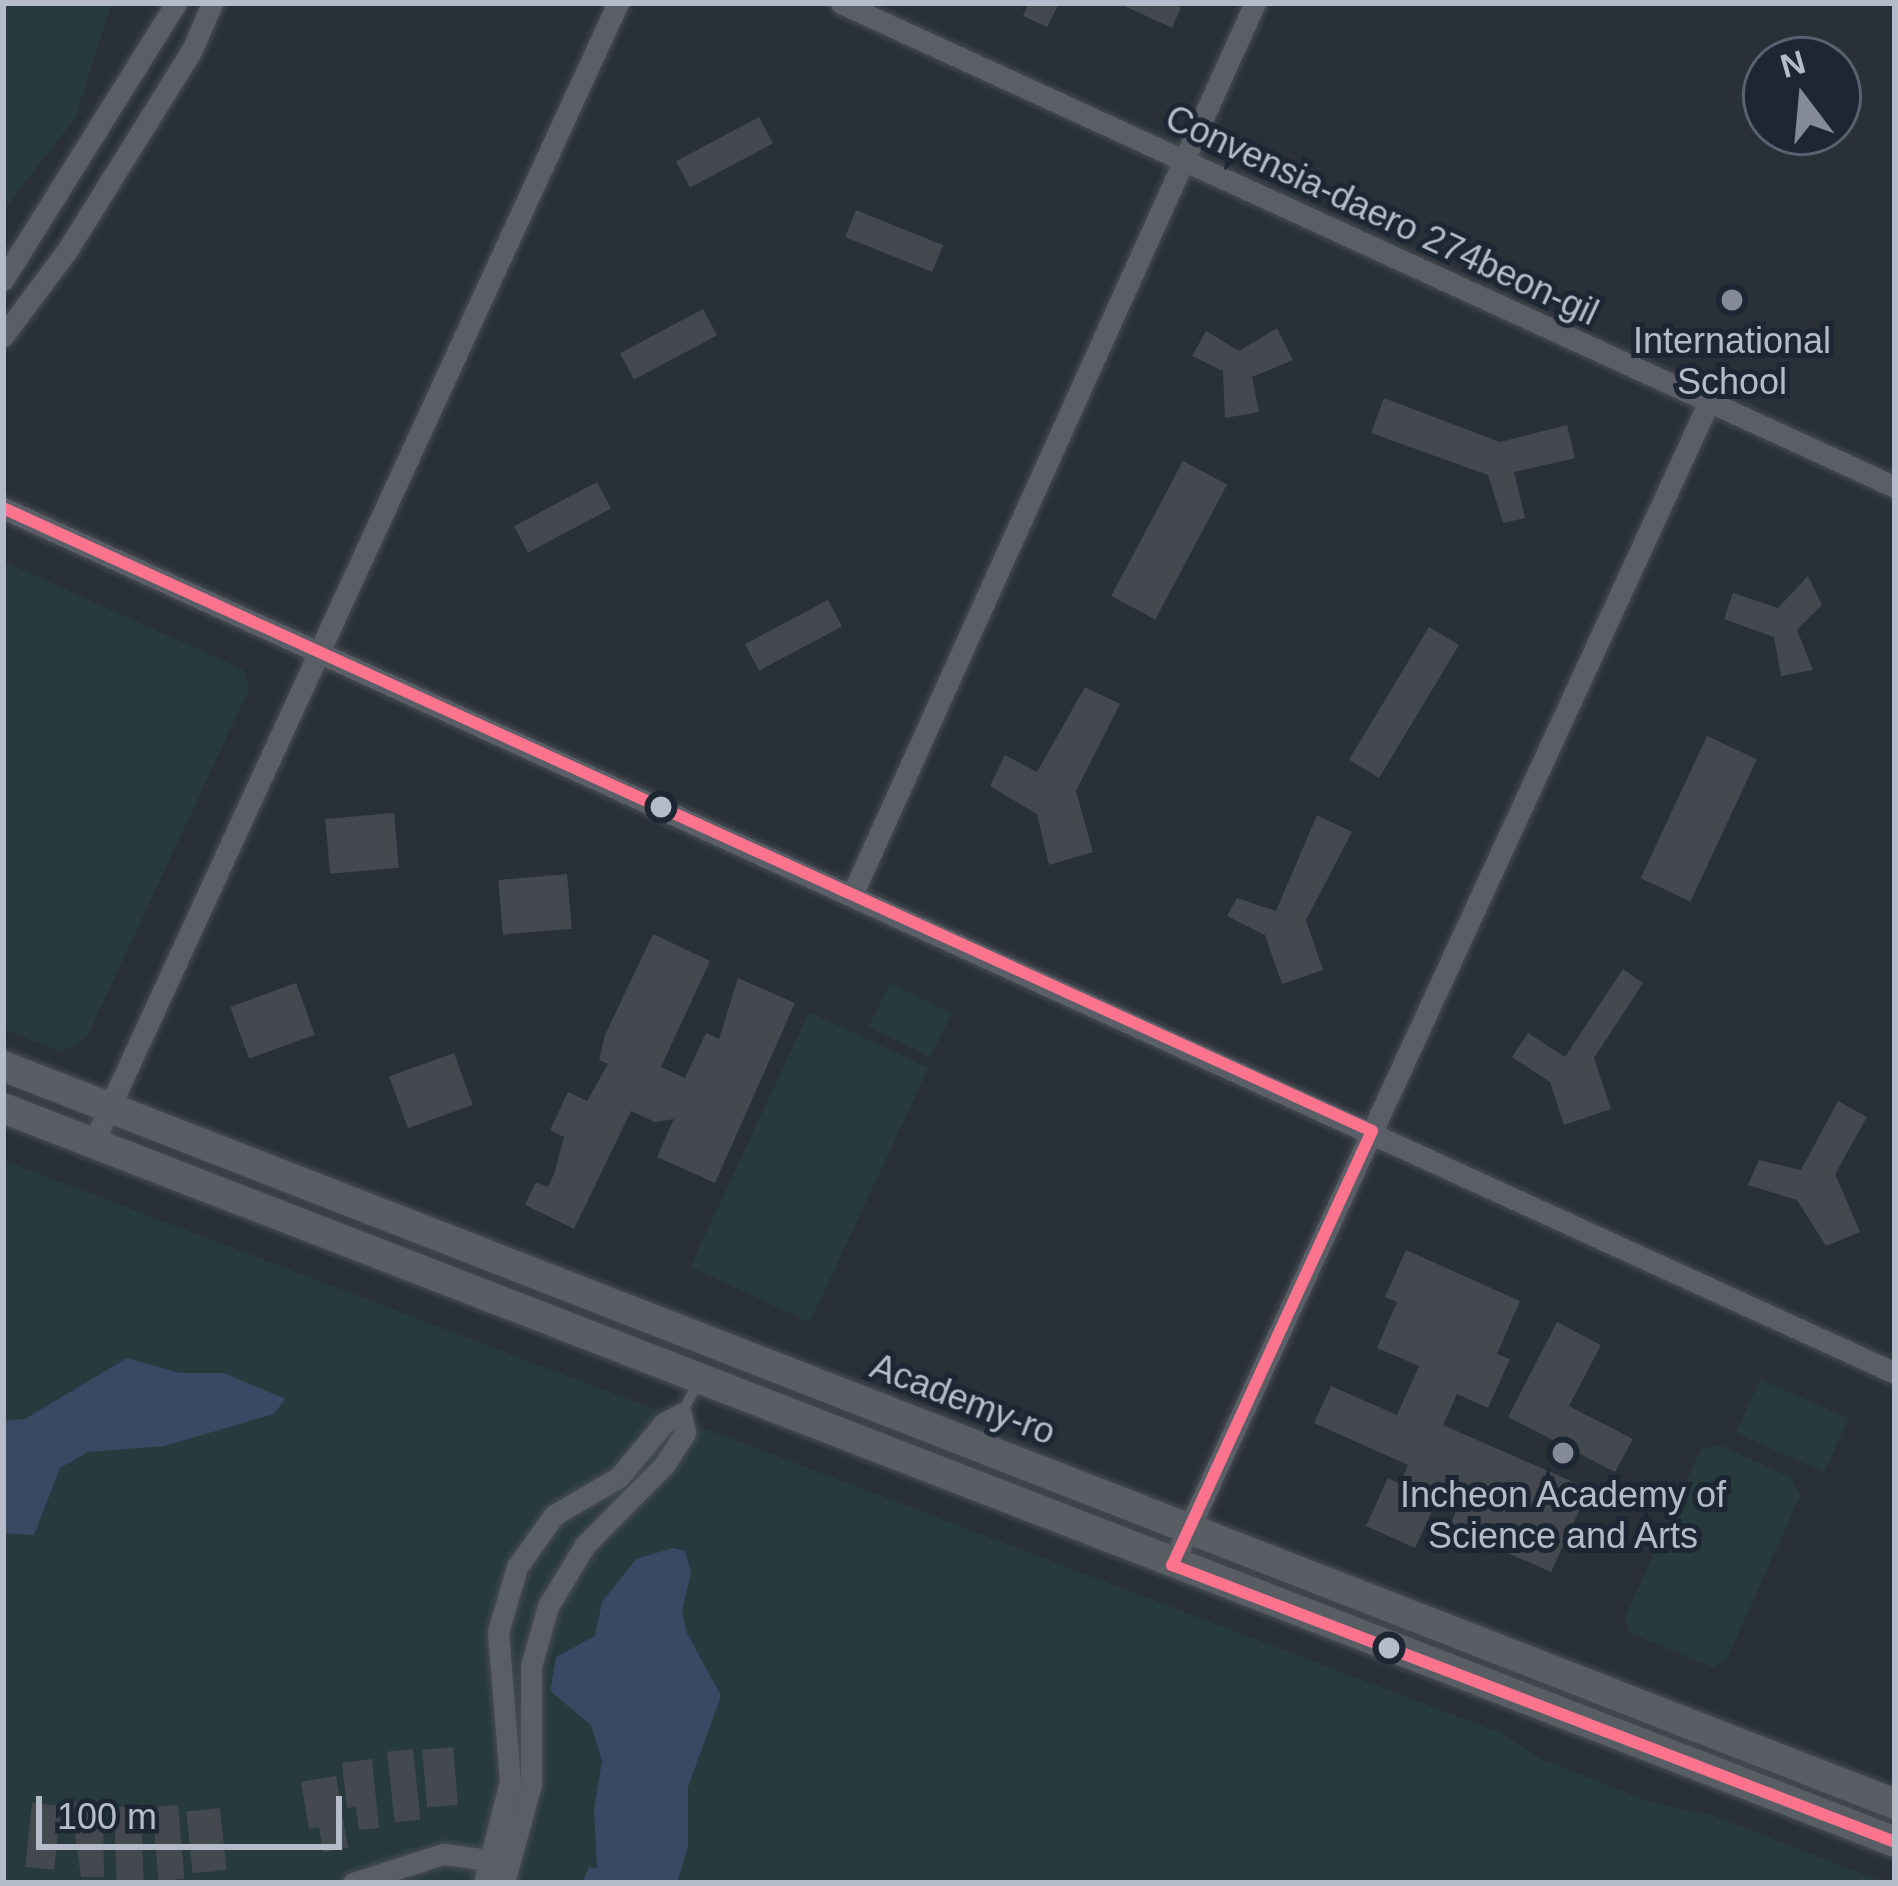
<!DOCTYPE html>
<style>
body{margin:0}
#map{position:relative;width:1898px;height:1886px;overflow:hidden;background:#2a3038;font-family:Helvetica,sans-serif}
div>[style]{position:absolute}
.green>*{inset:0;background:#273a3e;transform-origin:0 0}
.water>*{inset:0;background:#384963}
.building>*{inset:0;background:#444950;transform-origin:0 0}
.roads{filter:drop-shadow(0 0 3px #484c53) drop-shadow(0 0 3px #484c53)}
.lane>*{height:10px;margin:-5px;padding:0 5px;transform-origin:5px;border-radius:5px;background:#5a5e66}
.street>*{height:21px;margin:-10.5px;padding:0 10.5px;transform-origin:10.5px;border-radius:10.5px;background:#5a5e66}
.secondary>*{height:30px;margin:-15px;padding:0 15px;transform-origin:15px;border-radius:15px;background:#595d64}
.bus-1>*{height:12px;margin:-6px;padding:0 6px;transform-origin:6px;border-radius:6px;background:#fc738d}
.dots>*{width:33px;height:33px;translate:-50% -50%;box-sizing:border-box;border:6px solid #1d2633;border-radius:50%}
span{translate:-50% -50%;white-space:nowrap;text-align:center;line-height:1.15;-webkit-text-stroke:10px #1d2633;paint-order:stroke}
.street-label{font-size:36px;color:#b4bcc9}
.poi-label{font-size:36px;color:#b4bcc9}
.frame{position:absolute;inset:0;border:6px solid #b4bcc9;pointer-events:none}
.north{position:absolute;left:1742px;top:36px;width:120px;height:120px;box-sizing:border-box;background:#1d2633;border:3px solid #59626f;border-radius:50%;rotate:344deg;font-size:33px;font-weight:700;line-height:48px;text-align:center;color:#b4bcc9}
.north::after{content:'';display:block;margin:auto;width:42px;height:54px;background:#848b96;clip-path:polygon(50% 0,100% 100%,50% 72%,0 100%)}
.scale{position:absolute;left:36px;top:1796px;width:306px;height:54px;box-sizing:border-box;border:6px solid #b4bcc9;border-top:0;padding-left:15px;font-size:36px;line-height:42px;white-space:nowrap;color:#b4bcc9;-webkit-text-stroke:9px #1d2633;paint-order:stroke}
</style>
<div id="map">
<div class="green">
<i style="clip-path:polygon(3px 3px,112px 3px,75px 118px,3px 211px)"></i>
<i style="clip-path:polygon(3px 561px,244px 670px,249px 689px,87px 1037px,61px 1052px,3px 1029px)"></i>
<i style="left:890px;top:983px;width:69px;height:49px;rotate:26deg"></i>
<i style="left:809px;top:1012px;width:132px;height:281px;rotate:25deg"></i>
<i style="clip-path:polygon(3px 1160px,1501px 1733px,1544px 1760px,1648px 1801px,1714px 1816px,1886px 1883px,3px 1883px)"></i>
<i style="left:1760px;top:1379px;width:97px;height:59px;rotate:24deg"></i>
<i style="clip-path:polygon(1719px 1445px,1792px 1478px,1800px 1496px,1727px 1659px,1714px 1668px,1630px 1633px,1625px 1617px,1701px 1449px)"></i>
</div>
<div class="water">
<i style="clip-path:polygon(127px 1358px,180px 1373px,224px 1373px,285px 1399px,274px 1414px,164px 1446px,88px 1452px,60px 1468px,34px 1535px,3px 1533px,3px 1421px,25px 1419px)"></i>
<i style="clip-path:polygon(673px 1548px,685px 1551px,691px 1573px,682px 1611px,687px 1633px,721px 1696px,688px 1787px,688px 1847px,677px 1883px,582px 1883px,589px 1867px,597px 1869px,594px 1810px,602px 1761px,591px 1725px,550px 1691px,556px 1657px,595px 1636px,602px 1602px,636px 1559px)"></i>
</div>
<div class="building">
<i style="clip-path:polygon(1029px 3px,1059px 3px,1047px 27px,1023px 16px)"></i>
<i style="clip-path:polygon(1118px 3px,1171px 3px,1181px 7px,1172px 28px)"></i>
<i style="left:759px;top:117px;width:30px;height:94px;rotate:62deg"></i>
<i style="left:856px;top:210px;width:94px;height:29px;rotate:22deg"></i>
<i style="left:703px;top:309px;width:30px;height:94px;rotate:62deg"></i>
<i style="clip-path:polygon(1277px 328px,1293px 360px,1252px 377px,1259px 412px,1225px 418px,1223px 371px,1192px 356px,1206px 331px,1239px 351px)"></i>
<i style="clip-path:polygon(1384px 398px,1500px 442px,1567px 425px,1575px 458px,1514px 472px,1525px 518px,1503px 523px,1488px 475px,1371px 433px)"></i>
<i style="left:1183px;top:461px;width:50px;height:153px;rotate:28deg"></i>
<i style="left:597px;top:482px;width:30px;height:94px;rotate:62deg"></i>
<i style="clip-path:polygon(1808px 576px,1822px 605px,1797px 630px,1813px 670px,1781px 676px,1774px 637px,1724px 619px,1733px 593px,1778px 608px)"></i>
<i style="left:828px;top:600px;width:30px;height:94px;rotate:62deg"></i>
<i style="left:1429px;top:627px;width:35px;height:155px;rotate:31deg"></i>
<i style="clip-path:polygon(1085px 687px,1120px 704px,1076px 791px,1093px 852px,1049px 865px,1037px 814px,990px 786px,1005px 755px,1037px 772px)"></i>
<i style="left:1707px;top:736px;width:55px;height:157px;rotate:25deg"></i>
<i style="left:394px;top:813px;width:55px;height:69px;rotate:85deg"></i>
<i style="clip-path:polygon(1317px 815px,1352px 832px,1306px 920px,1323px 970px,1282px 984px,1265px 935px,1227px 916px,1237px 898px,1276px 911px)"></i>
<i style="left:567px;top:874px;width:55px;height:69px;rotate:85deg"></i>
<i style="clip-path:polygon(653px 934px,710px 961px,661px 1067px,685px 1078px,706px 1033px,719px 1039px,738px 978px,795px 1003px,715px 1183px,657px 1157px,674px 1119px,655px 1122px,631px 1111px,574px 1229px,525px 1205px,536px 1182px,548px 1187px,554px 1174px,564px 1137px,550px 1130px,568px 1092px,587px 1101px,608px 1064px,599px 1060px,605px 1035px)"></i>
<i style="clip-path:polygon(1623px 969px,1643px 983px,1594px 1058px,1611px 1109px,1564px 1125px,1550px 1082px,1512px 1057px,1528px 1033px,1565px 1057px)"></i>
<i style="left:296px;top:983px;width:55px;height:70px;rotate:70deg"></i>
<i style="left:454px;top:1053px;width:55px;height:69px;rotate:70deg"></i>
<i style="clip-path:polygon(1838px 1101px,1867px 1117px,1835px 1174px,1860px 1232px,1826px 1246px,1797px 1200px,1748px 1185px,1759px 1160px,1801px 1170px)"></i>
<i style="clip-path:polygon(1406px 1250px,1520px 1301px,1497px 1354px,1510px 1359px,1488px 1408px,1457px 1394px,1443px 1425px,1589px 1489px,1551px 1572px,1449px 1527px,1463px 1496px,1443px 1487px,1415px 1548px,1366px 1526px,1388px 1478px,1400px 1484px,1408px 1465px,1314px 1423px,1331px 1386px,1397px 1415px,1419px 1366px,1377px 1348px,1397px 1302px,1385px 1297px)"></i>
<i style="clip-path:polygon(1557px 1322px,1601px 1345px,1569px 1406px,1633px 1439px,1615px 1472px,1508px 1417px)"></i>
<i style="left:453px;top:1747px;width:58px;height:31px;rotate:85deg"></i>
<i style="left:413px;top:1749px;width:71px;height:26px;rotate:84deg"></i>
<i style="clip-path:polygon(372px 1759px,379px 1828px,359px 1830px,356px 1807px,347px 1808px,342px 1763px)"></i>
<i style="clip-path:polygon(336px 1776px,348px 1848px,323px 1852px,319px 1827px,309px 1829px,301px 1782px)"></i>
<i style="left:32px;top:1803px;width:29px;height:64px;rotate:6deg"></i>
<i style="clip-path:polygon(71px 1803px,103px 1803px,104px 1877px,81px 1877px)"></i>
<i style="left:178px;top:1805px;width:74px;height:26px;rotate:85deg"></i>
<i style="left:141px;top:1806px;width:75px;height:27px;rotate:88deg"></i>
<i style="left:220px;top:1808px;width:62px;height:34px;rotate:84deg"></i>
</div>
<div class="roads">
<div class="lane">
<i style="left:681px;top:1414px;width:35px;rotate:-61deg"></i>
</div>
<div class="street">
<i style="left:841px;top:3px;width:1160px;rotate:24.66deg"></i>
<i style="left:3px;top:280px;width:327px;rotate:-58deg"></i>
<i style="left:3px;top:336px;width:109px;rotate:-53.2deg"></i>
<i style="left:68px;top:249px;width:234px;rotate:-58.1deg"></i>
<i style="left:192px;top:50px;width:51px;rotate:-66.9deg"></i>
<i style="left:3px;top:508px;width:2080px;rotate:24.57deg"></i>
<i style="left:852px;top:895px;width:979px;rotate:-65.69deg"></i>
<i style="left:94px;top:1141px;width:1253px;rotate:-65.28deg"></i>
<i style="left:1172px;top:1565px;width:1281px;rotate:-65.22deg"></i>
<i style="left:353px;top:1883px;width:95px;rotate:-17.9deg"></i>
<i style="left:443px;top:1854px;width:63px;rotate:7.4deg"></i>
<i style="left:484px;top:1883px;width:105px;rotate:-75.7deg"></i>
<i style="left:510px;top:1781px;width:149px;rotate:-94.6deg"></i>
<i style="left:498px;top:1632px;width:68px;rotate:-73.7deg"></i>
<i style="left:517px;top:1567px;width:64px;rotate:-54.6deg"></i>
<i style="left:554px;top:1515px;width:75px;rotate:-30.3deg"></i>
<i style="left:619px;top:1477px;width:70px;rotate:-50.2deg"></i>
<i style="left:664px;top:1423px;width:19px;rotate:-28deg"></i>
<i style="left:681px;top:1414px;width:19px;rotate:78deg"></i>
<i style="left:685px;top:1433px;width:37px;rotate:123deg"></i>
<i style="left:665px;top:1464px;width:114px;rotate:134.6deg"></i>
<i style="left:585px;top:1545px;width:71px;rotate:121.2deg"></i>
<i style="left:548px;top:1606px;width:62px;rotate:105.8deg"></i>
<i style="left:531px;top:1666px;width:118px;rotate:90deg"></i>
<i style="left:531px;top:1784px;width:103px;rotate:105.3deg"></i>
</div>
<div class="secondary">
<i style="left:3px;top:1066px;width:2031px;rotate:21.31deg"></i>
<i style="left:3px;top:1108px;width:2029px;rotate:21.2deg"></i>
</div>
</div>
<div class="bus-1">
<i style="left:3px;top:508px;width:1504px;rotate:24.47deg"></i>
<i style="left:1372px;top:1131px;width:478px;rotate:114.7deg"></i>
<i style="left:1172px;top:1565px;width:774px;rotate:20.96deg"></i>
</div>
<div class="dots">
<i style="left:1732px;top:300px;background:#848b96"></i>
<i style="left:661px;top:807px;background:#b4bcc9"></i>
<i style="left:1563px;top:1453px;background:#848b96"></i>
<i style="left:1389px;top:1648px;background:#b4bcc9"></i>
</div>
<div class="street-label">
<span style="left:1382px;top:215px;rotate:25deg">Convensia-daero 274beon-gil</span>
<span style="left:963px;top:1399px;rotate:21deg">Academy-ro</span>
</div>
<div class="poi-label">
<span style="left:1732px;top:361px">International<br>School</span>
<span style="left:1563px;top:1515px">Incheon Academy of<br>Science and Arts</span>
</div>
<div class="frame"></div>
<div class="north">N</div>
<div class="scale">100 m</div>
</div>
